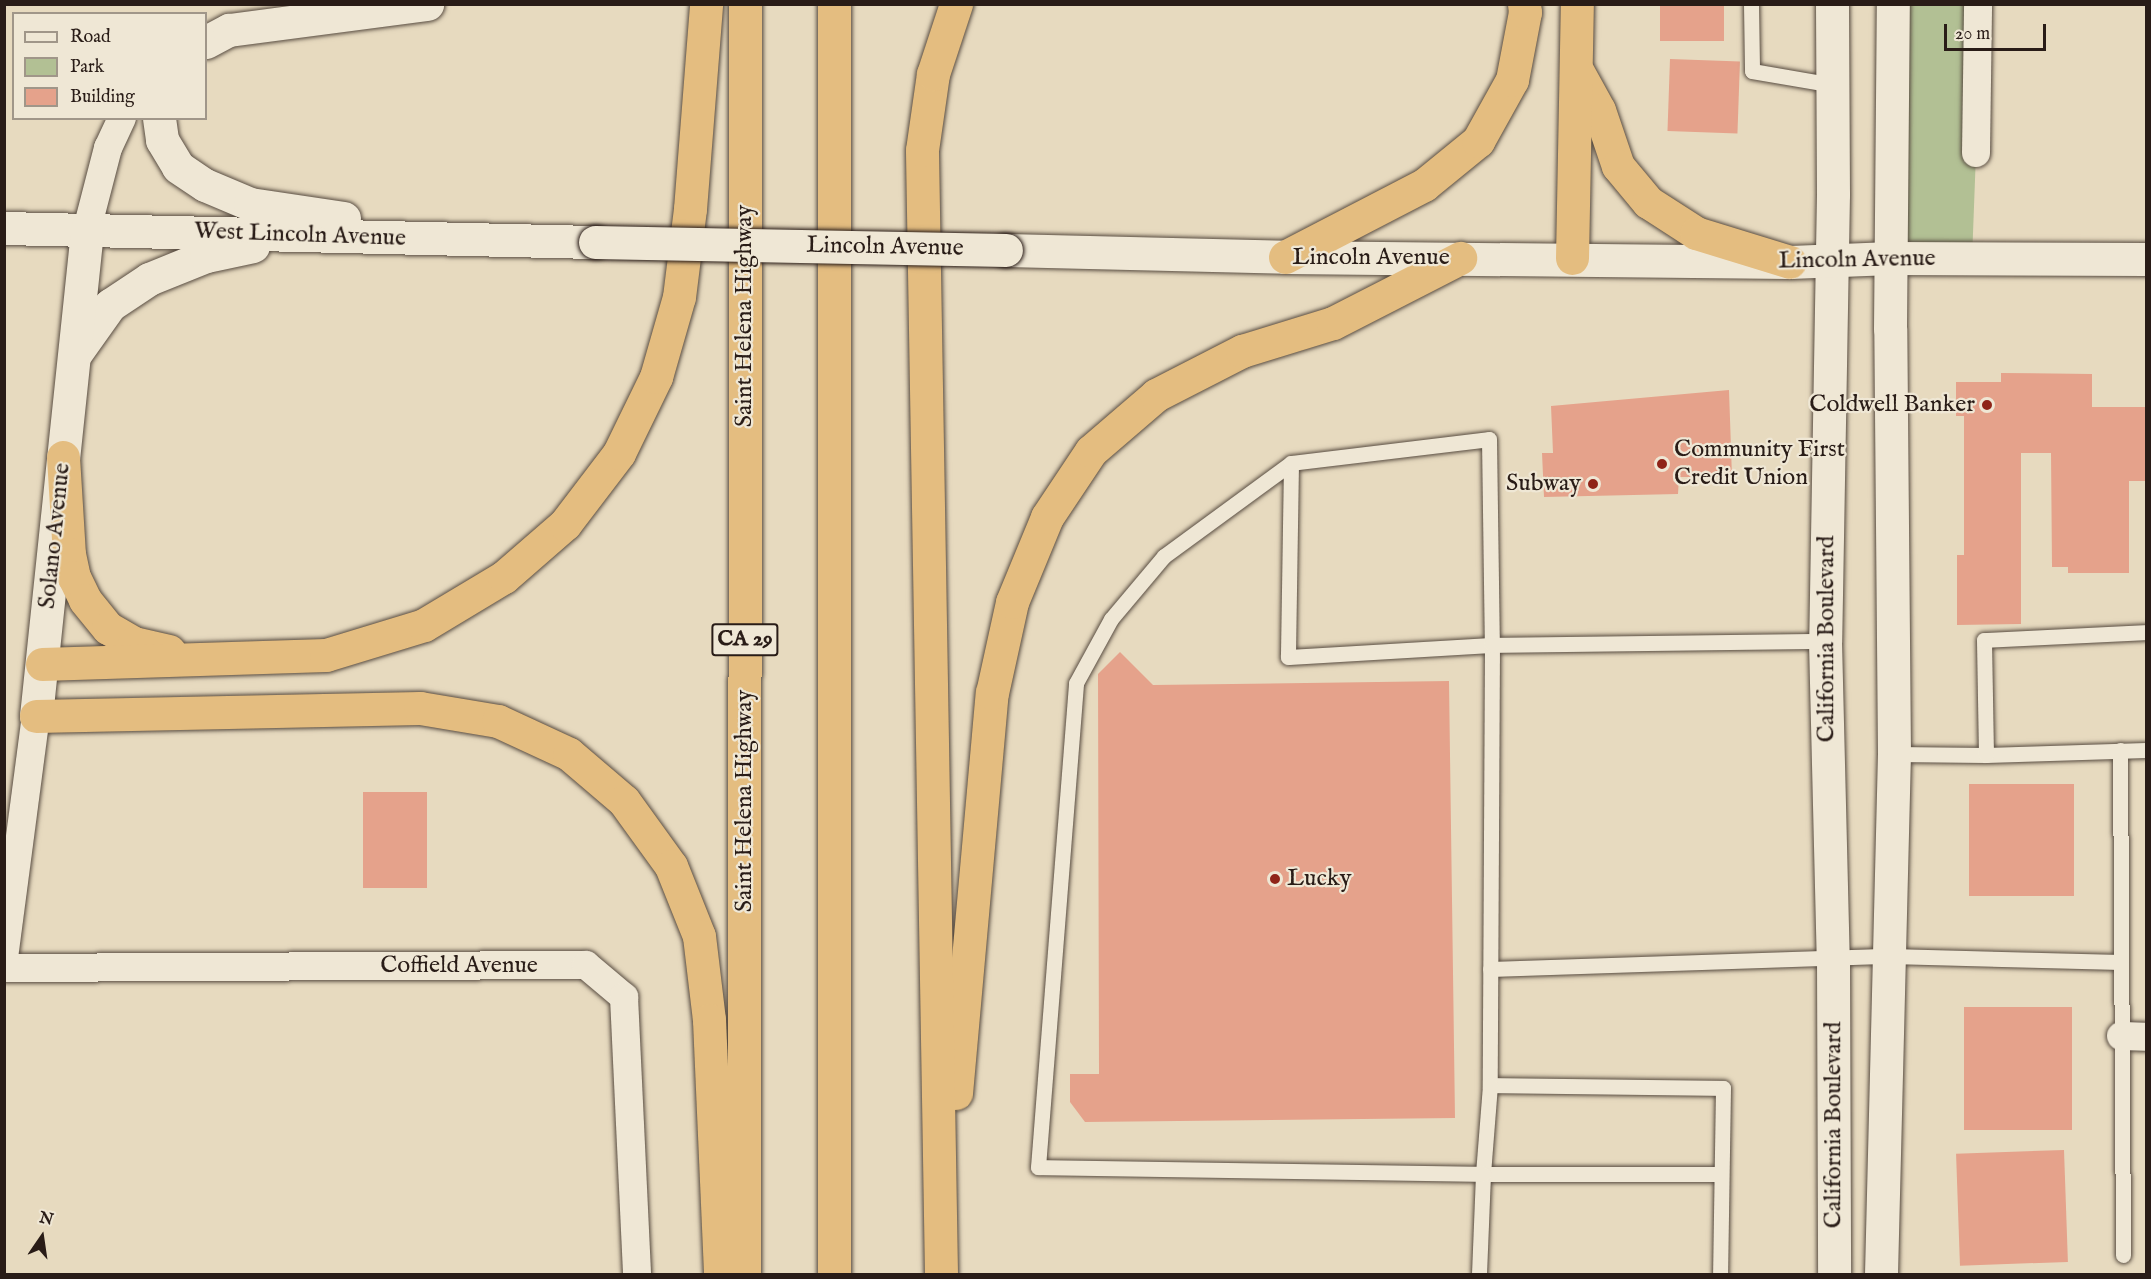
<!DOCTYPE html>
<style>
body{margin:0}
#map{position:relative;width:2151px;height:1279px;overflow:hidden;background:#e7dabf;font-family:"IM FELL English",serif}
div>[style]{position:absolute}
.green>*{inset:0;background:#b2c094}
.building>*{inset:0;background:#e5a28b;transform-origin:0 0}
.roads{filter:drop-shadow(0 0 2px #584c41) drop-shadow(0 0 2px #584c41)}
.lane>*{height:15px;margin:-7.5px;padding:0 7.5px;transform-origin:7.5px;border-radius:7.5px;background:#efe7d5}
.street>*{height:28px;margin:-14px;padding:0 14px;transform-origin:14px;border-radius:14px;background:#efe7d5}
.secondary>*{height:33px;margin:-16.5px;padding:0 16.5px;transform-origin:16.5px;border-radius:16.5px;background:#efe7d5}
.highway>*{height:33px;margin:-16.5px;padding:0 16.5px;transform-origin:16.5px;border-radius:16.5px;background:#e4bd80}
.bridges{filter:drop-shadow(0 0 2px #291c17) drop-shadow(0 0 2px #291c17)}
.secondary-bridge>*{height:33px;margin:-16.5px;padding:0 16.5px;transform-origin:16.5px;border-radius:16.5px;background:#efe7d5}
.dots>*{width:16px;height:16px;translate:-50% -50%;box-sizing:border-box;border:3px solid #efe7d5;border-radius:50%}
span{translate:-50% -50%;white-space:nowrap;text-align:center;line-height:1.15;-webkit-text-stroke:4.5px #efe7d5;paint-order:stroke}
.shield-label span{padding:2px 4px;background:#efe7d5;border:2px solid;border-radius:4px;-webkit-text-stroke-width:0}
.shield-label{font-size:22px;color:#291c17;font-weight:700}
.street-label{font-size:24px;color:#291c17}
.poi-label{font-size:24px;color:#291c17}
.right{translate:-100% -50%;text-align:right}
.left{translate:0 -50%;text-align:left}
.frame{position:absolute;inset:0;border:6px solid #291c17;pointer-events:none}
.legend{position:absolute;left:12px;top:12px;width:195px;height:108px;box-sizing:border-box;background:#efe7d5;border:2px solid #a09689;margin:0;padding:8px 10px;list-style:none;font-size:18px;color:#291c17}
.legend li{display:flex;align-items:center;gap:12px;height:30px}
.legend b{width:30px;border:2px solid #a09689}
.north{position:absolute;left:12px;top:1207px;width:60px;height:60px;-webkit-text-stroke:4px #efe7d5;paint-order:stroke;rotate:13deg;font-size:16px;font-weight:700;line-height:24px;text-align:center;color:#291c17}
.north::after{content:'';display:block;margin:auto;width:21px;height:27px;background:#291c17;clip-path:polygon(50% 0,100% 100%,50% 72%,0 100%)}
.scale{position:absolute;left:1944px;top:24px;width:102px;height:27px;box-sizing:border-box;border:3px solid #291c17;border-top:0;padding-left:8px;font-size:18px;line-height:21px;white-space:nowrap;color:#291c17;-webkit-text-stroke:4px #efe7d5;paint-order:stroke}
</style>
<div id="map">
<div class="green">
<i style="clip-path:polygon(1893px 5px,1978px 5px,1976px 153px,1972px 260px,1891px 258px)"></i>
</div>
<div class="building">
<i style="left:1660px;top:4px;width:64px;height:37px"></i>
<i style="left:1670px;top:59px;width:70px;height:72px;rotate:2deg"></i>
<i style="clip-path:polygon(2001px 373px,2092px 374px,2092px 407px,2146px 407px,2146px 481px,2129px 481px,2129px 573px,2068px 573px,2068px 567px,2052px 567px,2051px 453px,2021px 453px,2021px 624px,1957px 625px,1957px 555px,1964px 555px,1964px 416px,1956px 416px,1956px 382px,2001px 382px)"></i>
<i style="clip-path:polygon(1729px 390px,1732px 477px,1679px 477px,1678px 494px,1544px 497px,1542px 453px,1553px 453px,1551px 406px)"></i>
<i style="clip-path:polygon(1120px 652px,1153px 685px,1449px 681px,1455px 1118px,1085px 1122px,1070px 1102px,1070px 1074px,1099px 1074px,1098px 674px)"></i>
<i style="left:1969px;top:784px;width:105px;height:112px"></i>
<i style="left:363px;top:792px;width:64px;height:96px"></i>
<i style="left:2072px;top:1007px;width:123px;height:108px;rotate:90deg"></i>
<i style="left:2064px;top:1150px;width:112px;height:108px;rotate:88deg"></i>
</div>
<div class="roads">
<div class="lane">
<i style="left:1751px;top:4px;width:67px;rotate:89.1deg"></i>
<i style="left:1752px;top:71px;width:82px;rotate:9.8deg"></i>
<i style="left:1291px;top:463px;width:194px;rotate:90.9deg"></i>
<i style="left:1288px;top:657px;width:204px;rotate:-3.4deg"></i>
<i style="left:1492px;top:645px;width:440px;rotate:90.3deg"></i>
<i style="left:1490px;top:1085px;width:233px;rotate:0.7deg"></i>
<i style="left:1723px;top:1088px;width:186px;rotate:90.9deg"></i>
<i style="left:2120px;top:750px;width:505px;rotate:89.66deg"></i>
<i style="left:1894px;top:754px;width:92px;rotate:0.6deg"></i>
<i style="left:1986px;top:755px;width:160px;rotate:-1.8deg"></i>
<i style="left:1986px;top:755px;width:115px;rotate:-91deg"></i>
<i style="left:1984px;top:640px;width:162px;rotate:-2.8deg"></i>
<i style="left:1490px;top:969px;width:400px;rotate:-1.9deg"></i>
<i style="left:1890px;top:956px;width:231px;rotate:1.5deg"></i>
<i style="left:1490px;top:1085px;width:89px;rotate:94.5deg"></i>
<i style="left:1483px;top:1174px;width:238px"></i>
<i style="left:1479px;top:1274px;width:100px;rotate:-87.7deg"></i>
<i style="left:1483px;top:1174px;width:445px;rotate:-179.1deg"></i>
<i style="left:1038px;top:1167px;width:485px;rotate:-85.5deg"></i>
<i style="left:1076px;top:683px;width:73px;rotate:-61.3deg"></i>
<i style="left:1111px;top:619px;width:82px;rotate:-49.9deg"></i>
<i style="left:1164px;top:556px;width:157px;rotate:-36.2deg"></i>
<i style="left:1291px;top:463px;width:199px;rotate:-6.9deg"></i>
<i style="left:1489px;top:439px;width:206px;rotate:89.2deg"></i>
<i style="left:1492px;top:645px;width:333px;rotate:-0.7deg"></i>
</div>
<div class="street">
<i style="left:1976px;top:153px;width:149px;rotate:-89.2deg"></i>
<i style="left:87px;top:229px;width:84px;rotate:-75.5deg"></i>
<i style="left:108px;top:148px;width:33px;rotate:-65deg"></i>
<i style="left:4px;top:958px;width:244px;rotate:-82.5deg"></i>
<i style="left:4px;top:968px;width:582px;rotate:-0.3deg"></i>
<i style="left:586px;top:965px;width:50px;rotate:40.1deg"></i>
<i style="left:624px;top:997px;width:277px;rotate:87.3deg"></i>
<i style="left:2121px;top:1036px;width:25px;rotate:2deg"></i>
</div>
<div class="secondary">
<i style="left:1832px;top:4px;width:190px;rotate:89.7deg"></i>
<i style="left:1833px;top:194px;width:447px;rotate:91deg"></i>
<i style="left:1825px;top:641px;width:317px;rotate:88.6deg"></i>
<i style="left:1833px;top:958px;width:316px;rotate:89.8deg"></i>
<i style="left:206px;top:42px;width:26px;rotate:-28deg"></i>
<i style="left:229px;top:30px;width:200px;rotate:-7.5deg"></i>
<i style="left:159px;top:118px;width:22px;rotate:82deg"></i>
<i style="left:162px;top:140px;width:31px;rotate:59deg"></i>
<i style="left:178px;top:167px;width:32px;rotate:34deg"></i>
<i style="left:205px;top:185px;width:49px;rotate:22.9deg"></i>
<i style="left:250px;top:204px;width:95px;rotate:8.5deg"></i>
<i style="left:4px;top:228px;width:591px;rotate:1.36deg"></i>
<i style="left:1006px;top:250px;width:279px;rotate:1.4deg"></i>
<i style="left:1285px;top:257px;width:505px;rotate:0.57deg"></i>
<i style="left:1790px;top:262px;width:101px;rotate:-2.3deg"></i>
<i style="left:1891px;top:258px;width:255px;rotate:0.2deg"></i>
<i style="left:76px;top:353px;width:59px;rotate:-54.7deg"></i>
<i style="left:110px;top:305px;width:47px;rotate:-33.7deg"></i>
<i style="left:149px;top:279px;width:61px;rotate:-22deg"></i>
<i style="left:206px;top:256px;width:48px;rotate:-12deg"></i>
<i style="left:36px;top:716px;width:490px;rotate:-84deg"></i>
<i style="left:1881px;top:1274px;width:520px;rotate:-88.57deg"></i>
<i style="left:1894px;top:754px;width:425px;rotate:-90.5deg"></i>
<i style="left:1890px;top:329px;width:325px;rotate:-89.5deg"></i>
</div>
<div class="highway">
<i style="left:1578px;top:72px;width:43px;rotate:61.1deg"></i>
<i style="left:1599px;top:110px;width:59px;rotate:71.3deg"></i>
<i style="left:1618px;top:166px;width:47px;rotate:50.2deg"></i>
<i style="left:1648px;top:202px;width:57px;rotate:32.9deg"></i>
<i style="left:1696px;top:233px;width:98px;rotate:17.1deg"></i>
<i style="left:1285px;top:257px;width:157px;rotate:-27.4deg"></i>
<i style="left:1424px;top:185px;width:70px;rotate:-39.2deg"></i>
<i style="left:1478px;top:141px;width:70px;rotate:-60.9deg"></i>
<i style="left:1512px;top:80px;width:69px;rotate:-79.2deg"></i>
<i style="left:1525px;top:12px;width:8px;rotate:-97deg"></i>
<i style="left:1572px;top:258px;width:254px;rotate:-88.9deg"></i>
<i style="left:63px;top:457px;width:97px;rotate:86.5deg"></i>
<i style="left:69px;top:554px;width:24px;rotate:78deg"></i>
<i style="left:74px;top:577px;width:25px;rotate:64deg"></i>
<i style="left:85px;top:600px;width:36px;rotate:51deg"></i>
<i style="left:108px;top:628px;width:30px;rotate:30deg"></i>
<i style="left:134px;top:643px;width:36px;rotate:13deg"></i>
<i style="left:42px;top:664px;width:284px;rotate:-1.8deg"></i>
<i style="left:326px;top:655px;width:102px;rotate:-17deg"></i>
<i style="left:424px;top:625px;width:93px;rotate:-31deg"></i>
<i style="left:504px;top:577px;width:81px;rotate:-41deg"></i>
<i style="left:565px;top:524px;width:89px;rotate:-52.7deg"></i>
<i style="left:619px;top:453px;width:85px;rotate:-64deg"></i>
<i style="left:656px;top:377px;width:83px;rotate:-74deg"></i>
<i style="left:679px;top:297px;width:89px;rotate:-82.9deg"></i>
<i style="left:690px;top:209px;width:206px;rotate:-85.5deg"></i>
<i style="left:36px;top:716px;width:384px;rotate:-1.2deg"></i>
<i style="left:420px;top:708px;width:79px;rotate:9.5deg"></i>
<i style="left:498px;top:721px;width:78px;rotate:24.9deg"></i>
<i style="left:569px;top:754px;width:72px;rotate:40.5deg"></i>
<i style="left:624px;top:801px;width:80px;rotate:54.1deg"></i>
<i style="left:671px;top:866px;width:75px;rotate:68.2deg"></i>
<i style="left:699px;top:936px;width:85px;rotate:83.2deg"></i>
<i style="left:709px;top:1020px;width:254px;rotate:87.5deg"></i>
<i style="left:956px;top:1093px;width:402px;rotate:-84.9deg"></i>
<i style="left:992px;top:693px;width:93px;rotate:-77.6deg"></i>
<i style="left:1012px;top:602px;width:92px;rotate:-67.6deg"></i>
<i style="left:1047px;top:517px;width:79px;rotate:-56.3deg"></i>
<i style="left:1091px;top:451px;width:86px;rotate:-40.7deg"></i>
<i style="left:1156px;top:395px;width:97px;rotate:-27.1deg"></i>
<i style="left:1242px;top:351px;width:95px;rotate:-17.1deg"></i>
<i style="left:1333px;top:323px;width:143px;rotate:-27.1deg"></i>
<i style="left:744px;top:1274px;width:1270px;rotate:-89.95deg"></i>
<i style="left:834px;top:1274px;width:1270px;rotate:-90deg"></i>
<i style="left:941px;top:1274px;width:1124px;rotate:-90.97deg"></i>
<i style="left:922px;top:150px;width:77px;rotate:-81.8deg"></i>
<i style="left:933px;top:74px;width:74px;rotate:-71.8deg"></i>
</div>
</div>
<div class="bridges">
<div class="secondary-bridge">
<i style="left:595px;top:242px;width:411px;rotate:1.1deg"></i>
</div>
</div>
<div class="dots">
<i style="left:1987px;top:405px;background:#8f2418"></i>
<i style="left:1662px;top:464px;background:#8f2418"></i>
<i style="left:1593px;top:484px;background:#8f2418"></i>
<i style="left:1275px;top:879px;background:#8f2418"></i>
</div>
<div class="shield-label">
<span style="left:745px;top:640px">CA 29</span>
</div>
<div class="street-label">
<span style="left:300px;top:235px;rotate:2deg">West Lincoln Avenue</span>
<span style="left:885px;top:247px;rotate:1deg">Lincoln Avenue</span>
<span style="left:1371px;top:258px">Lincoln Avenue</span>
<span style="left:1857px;top:260px;rotate:-1deg">Lincoln Avenue</span>
<span style="left:745px;top:316px;rotate:-90deg">Saint Helena Highway</span>
<span style="left:55px;top:536px;rotate:-84deg">Solano Avenue</span>
<span style="left:1827px;top:639px;rotate:-90deg">California Boulevard</span>
<span style="left:745px;top:801px;rotate:-90deg">Saint Helena Highway</span>
<span style="left:459px;top:966px">Coffield Avenue</span>
<span style="left:1834px;top:1125px;rotate:-90deg">California Boulevard</span>
</div>
<div class="poi-label">
<span class="right" style="left:1975px;top:405px">Coldwell Banker</span>
<span class="left" style="left:1674px;top:464px">Community First<br>Credit Union</span>
<span class="right" style="left:1581px;top:484px">Subway</span>
<span class="left" style="left:1287px;top:879px">Lucky</span>
</div>
<div class="frame"></div>
<ul class="legend">
<li><b style="height:8px;background:#efe7d5"></b>Road</li>
<li><b style="height:16px;background:#b2c094"></b>Park</li>
<li><b style="height:16px;background:#e5a28b"></b>Building</li>
</ul>
<div class="north">N</div>
<div class="scale">20 m</div>
</div>
